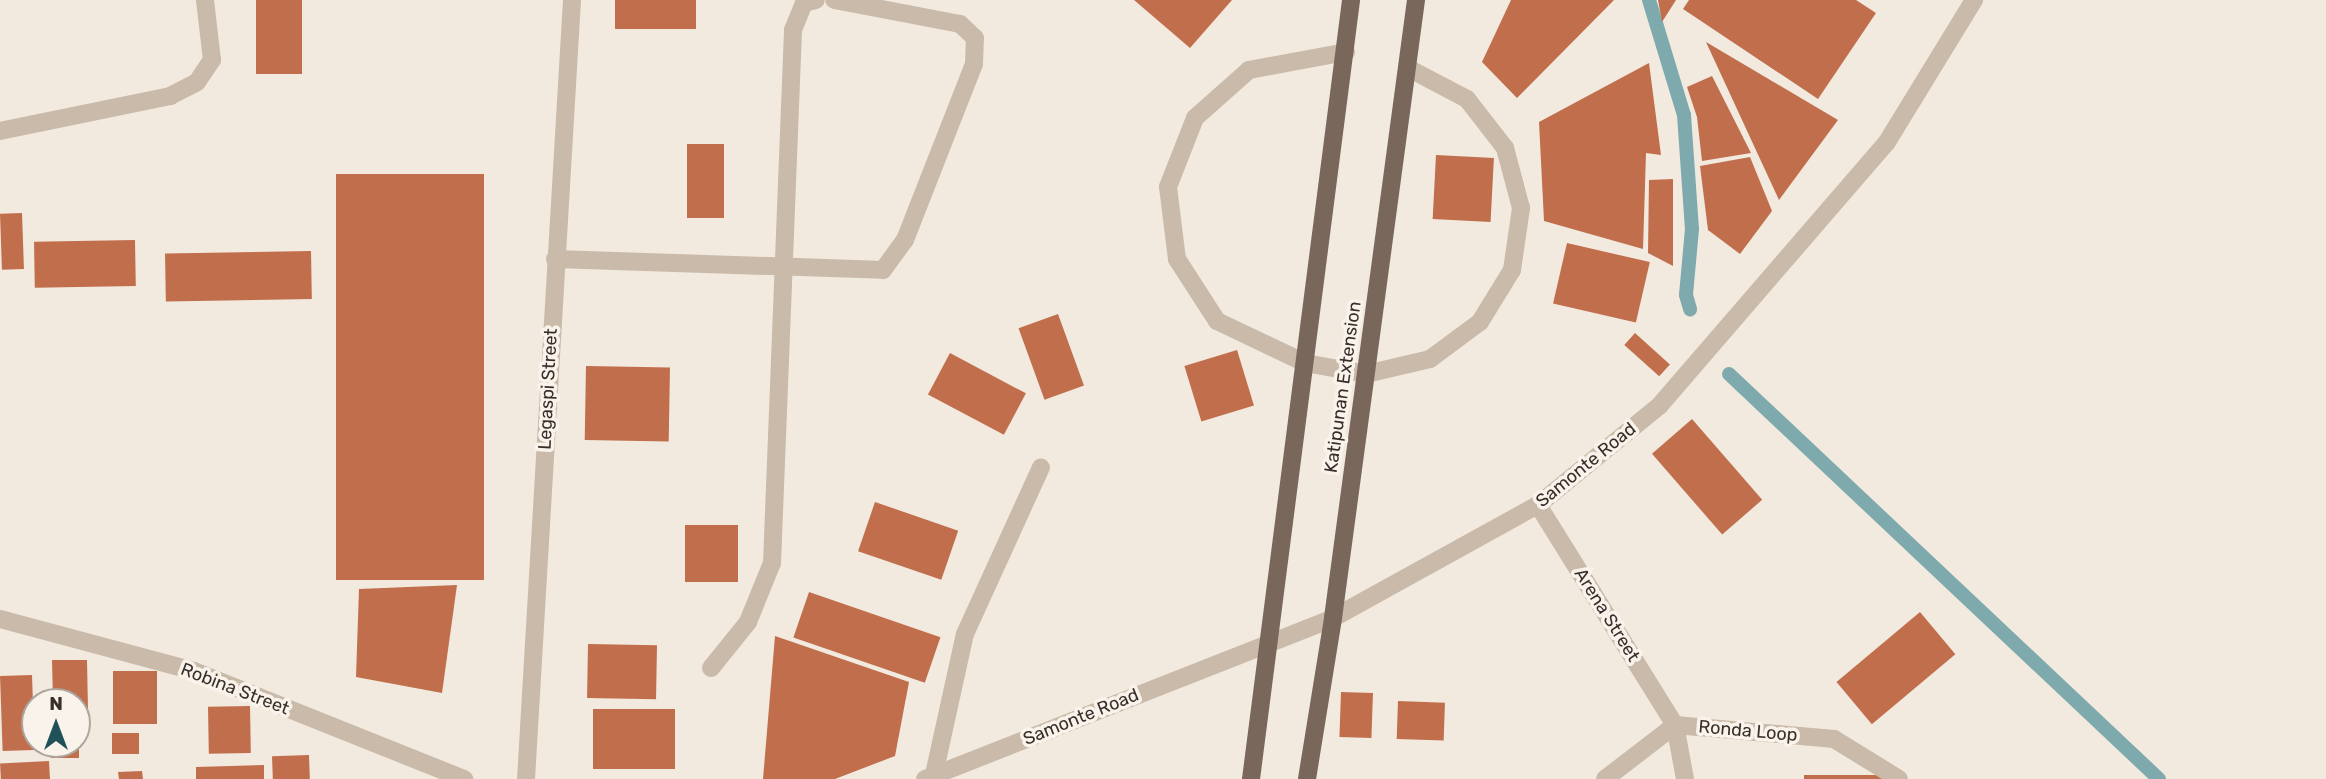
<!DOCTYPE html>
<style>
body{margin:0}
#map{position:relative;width:2326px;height:779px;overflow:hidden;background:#f2eade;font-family:Rubik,sans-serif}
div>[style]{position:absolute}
.stream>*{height:14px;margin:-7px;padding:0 7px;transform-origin:7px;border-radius:7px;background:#7eaaae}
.building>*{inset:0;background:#c16e4d;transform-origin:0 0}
.minor>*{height:18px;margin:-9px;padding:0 9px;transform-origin:9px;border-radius:9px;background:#cabaaa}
.major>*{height:18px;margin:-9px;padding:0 9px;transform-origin:9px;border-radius:9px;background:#79675b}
span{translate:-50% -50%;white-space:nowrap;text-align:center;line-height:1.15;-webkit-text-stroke:7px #f9f3eb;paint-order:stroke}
.street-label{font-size:18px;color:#382f2a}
.north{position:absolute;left:21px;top:688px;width:70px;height:70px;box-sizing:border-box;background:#f9f3eb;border:2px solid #aca59e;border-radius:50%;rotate:0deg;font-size:19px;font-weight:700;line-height:28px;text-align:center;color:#382f2a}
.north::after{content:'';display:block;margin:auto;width:24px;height:32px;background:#205158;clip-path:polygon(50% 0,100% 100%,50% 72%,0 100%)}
</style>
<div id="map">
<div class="stream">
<i style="left:1649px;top:0;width:120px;rotate:73.1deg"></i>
<i style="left:1684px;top:115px;width:114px;rotate:86deg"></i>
<i style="left:1692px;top:229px;width:66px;rotate:95.2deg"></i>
<i style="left:1686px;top:295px;width:15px;rotate:74deg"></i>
<i style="left:1729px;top:374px;width:591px;rotate:43.29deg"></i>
</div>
<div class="building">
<i style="left:256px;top:0;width:46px;height:74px"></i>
<i style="left:615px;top:0;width:81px;height:29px"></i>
<i style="clip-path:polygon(1134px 0,1232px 0,1190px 48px)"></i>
<i style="clip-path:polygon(1511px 0,1614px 0,1517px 98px,1482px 62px)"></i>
<i style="clip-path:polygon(1658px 0,1676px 0,1662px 22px)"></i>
<i style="clip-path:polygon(1689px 0,1856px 0,1876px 13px,1818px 99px,1683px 9px)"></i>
<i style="clip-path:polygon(1706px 42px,1838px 120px,1779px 200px)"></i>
<i style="clip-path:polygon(1649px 63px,1661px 155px,1646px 153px,1643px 249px,1544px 221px,1539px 122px)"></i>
<i style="clip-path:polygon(1712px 76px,1751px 153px,1702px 161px,1697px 117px,1687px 87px)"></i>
<i style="left:687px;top:144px;width:37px;height:74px"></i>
<i style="left:1436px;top:155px;width:58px;height:64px;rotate:3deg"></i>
<i style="clip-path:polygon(1750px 157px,1772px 211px,1740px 254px,1708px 230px,1700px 166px)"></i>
<i style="left:484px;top:174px;width:406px;height:148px;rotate:90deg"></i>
<i style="clip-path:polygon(1673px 179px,1673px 266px,1648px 253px,1649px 180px)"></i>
<i style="left:22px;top:213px;width:56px;height:22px;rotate:88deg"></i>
<i style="left:135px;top:240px;width:46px;height:101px;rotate:89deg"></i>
<i style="left:1567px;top:243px;width:85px;height:62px;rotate:13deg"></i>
<i style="left:311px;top:251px;width:48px;height:146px;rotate:89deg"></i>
<i style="left:1058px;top:314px;width:76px;height:42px;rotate:70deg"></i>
<i style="left:1635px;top:333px;width:47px;height:16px;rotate:42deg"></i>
<i style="left:1237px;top:350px;width:58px;height:55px;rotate:73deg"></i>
<i style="left:950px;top:353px;width:86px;height:47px;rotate:28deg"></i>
<i style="left:586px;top:366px;width:84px;height:74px;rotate:1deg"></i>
<i style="left:1692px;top:419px;width:107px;height:53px;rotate:49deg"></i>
<i style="left:875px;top:502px;width:88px;height:52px;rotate:19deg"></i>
<i style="left:685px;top:525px;width:53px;height:57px"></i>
<i style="clip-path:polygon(457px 585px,442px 693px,356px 677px,359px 589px)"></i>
<i style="left:809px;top:592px;width:139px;height:48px;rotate:19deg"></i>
<i style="left:1920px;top:612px;width:55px;height:109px;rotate:50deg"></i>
<i style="clip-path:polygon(775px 636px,909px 682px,895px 756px,835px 779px,763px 779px)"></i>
<i style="left:588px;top:644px;width:69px;height:54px;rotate:1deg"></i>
<i style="clip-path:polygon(52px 660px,87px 660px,88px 710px,77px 710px,77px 702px,53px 702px)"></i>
<i style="left:157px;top:671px;width:53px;height:44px;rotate:90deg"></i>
<i style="left:32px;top:675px;width:75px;height:32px;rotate:88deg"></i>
<i style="left:1341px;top:692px;width:32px;height:45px;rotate:2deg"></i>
<i style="left:1398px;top:701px;width:47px;height:38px;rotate:2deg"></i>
<i style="left:250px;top:706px;width:47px;height:42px;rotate:89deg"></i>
<i style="left:593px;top:709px;width:82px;height:60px"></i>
<i style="left:139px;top:733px;width:21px;height:27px;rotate:90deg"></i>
<i style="left:51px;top:744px;width:28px;height:14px"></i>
<i style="left:309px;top:755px;width:24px;height:37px;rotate:88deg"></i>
<i style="left:49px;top:761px;width:18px;height:49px;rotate:87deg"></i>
<i style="clip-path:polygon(264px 765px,264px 779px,196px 779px,196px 767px)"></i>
<i style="clip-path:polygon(142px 771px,143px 779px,119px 779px,118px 772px)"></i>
<i style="left:1804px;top:775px;width:78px;height:4px"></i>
</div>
<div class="minor">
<i style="left:1346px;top:52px;width:99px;rotate:169.5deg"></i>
<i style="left:1249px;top:70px;width:72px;rotate:138.4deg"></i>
<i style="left:1195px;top:118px;width:74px;rotate:111.4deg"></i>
<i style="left:1168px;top:187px;width:73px;rotate:82.9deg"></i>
<i style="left:1177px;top:259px;width:74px;rotate:57.2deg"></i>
<i style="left:1217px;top:321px;width:98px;rotate:25.5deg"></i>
<i style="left:1305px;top:363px;width:62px;rotate:10.2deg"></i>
<i style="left:1366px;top:374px;width:66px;rotate:-13.2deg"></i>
<i style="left:1430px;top:359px;width:62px;rotate:-36.5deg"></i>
<i style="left:1480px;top:322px;width:61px;rotate:-58.4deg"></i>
<i style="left:1512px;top:270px;width:63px;rotate:-81.7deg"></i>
<i style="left:1521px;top:208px;width:62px;rotate:-104.9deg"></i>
<i style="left:1505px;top:148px;width:62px;rotate:-127.8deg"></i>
<i style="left:1467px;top:99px;width:67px;rotate:-152.3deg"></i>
<i style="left:0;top:131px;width:174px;rotate:-11.6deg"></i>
<i style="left:170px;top:96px;width:30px;rotate:-27deg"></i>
<i style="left:197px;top:82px;width:27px;rotate:-56deg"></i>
<i style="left:212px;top:60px;width:60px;rotate:-96.7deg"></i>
<i style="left:555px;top:259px;width:328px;rotate:1.9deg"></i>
<i style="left:883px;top:270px;width:37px;rotate:-54deg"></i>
<i style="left:905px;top:240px;width:189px;rotate:-68.6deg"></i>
<i style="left:974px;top:64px;width:26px;rotate:-88deg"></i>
<i style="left:975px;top:38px;width:21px;rotate:-137deg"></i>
<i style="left:960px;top:24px;width:128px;rotate:-169.2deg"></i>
<i style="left:1538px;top:505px;width:259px;rotate:58.1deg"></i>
<i style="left:1675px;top:725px;width:55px;rotate:79.5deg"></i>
<i style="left:0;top:619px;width:201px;rotate:15deg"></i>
<i style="left:194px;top:671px;width:291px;rotate:21.8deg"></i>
<i style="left:711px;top:668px;width:59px;rotate:-51.2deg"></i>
<i style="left:748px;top:622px;width:64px;rotate:-67.9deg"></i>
<i style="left:772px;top:563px;width:533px;rotate:-87.74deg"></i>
<i style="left:793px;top:30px;width:29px;rotate:-68deg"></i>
<i style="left:804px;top:3px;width:12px;rotate:-14deg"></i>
<i style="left:526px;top:779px;width:780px;rotate:-86.62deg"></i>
<i style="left:925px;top:779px;width:439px;rotate:-21.5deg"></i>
<i style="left:1333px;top:618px;width:234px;rotate:-28.9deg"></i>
<i style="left:1538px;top:505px;width:158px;rotate:-39.3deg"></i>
<i style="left:1660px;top:405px;width:347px;rotate:-49.2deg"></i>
<i style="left:1887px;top:142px;width:167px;rotate:-58.5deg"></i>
<i style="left:933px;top:779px;width:148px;rotate:-77.6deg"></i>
<i style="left:965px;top:634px;width:183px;rotate:-65.5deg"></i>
<i style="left:1605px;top:779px;width:88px;rotate:-37.6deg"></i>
<i style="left:1675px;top:725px;width:160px;rotate:5deg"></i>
<i style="left:1834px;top:739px;width:76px;rotate:31.6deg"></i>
</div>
<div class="major">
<i style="left:1251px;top:779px;width:785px;rotate:-82.68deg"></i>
<i style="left:1307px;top:779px;width:163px;rotate:-80.8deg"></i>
<i style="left:1333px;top:618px;width:624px;rotate:-82.35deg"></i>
</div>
<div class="street-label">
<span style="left:1343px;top:387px;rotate:-82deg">Katipunan Extension</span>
<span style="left:548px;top:389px;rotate:-87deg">Legaspi Street</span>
<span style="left:1586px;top:465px;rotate:-39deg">Samonte Road</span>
<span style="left:1607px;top:615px;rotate:58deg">Arena Street</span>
<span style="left:235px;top:689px;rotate:21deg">Robina Street</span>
<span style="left:1081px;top:717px;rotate:-22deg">Samonte Road</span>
<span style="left:1748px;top:731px;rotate:5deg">Ronda Loop</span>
</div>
<div class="north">N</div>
</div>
